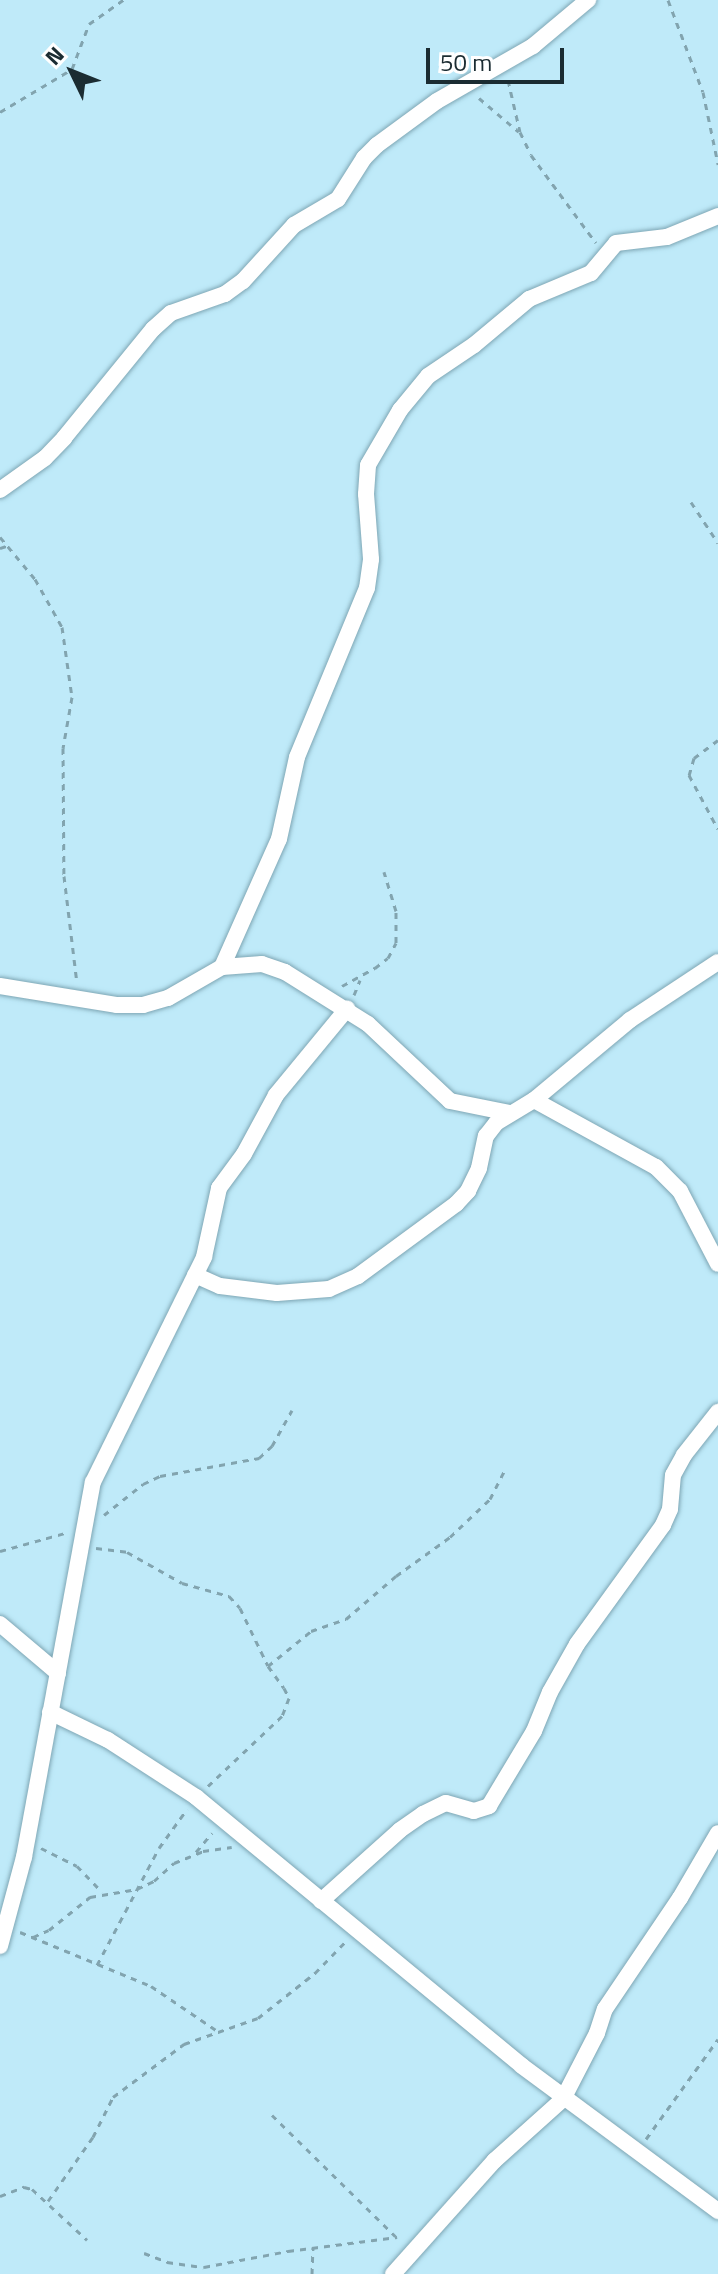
<!DOCTYPE html>
<style>
body{margin:0}
#map{position:relative;width:718px;height:2274px;overflow:hidden;background:#bfeaf9;font-family:"Titillium Web",sans-serif}
div>[style]{position:absolute}
.path>*{height:3px;margin-top:-1.5px;transform-origin:0;background:repeating-linear-gradient(90deg,#82a4af 0 6px,transparent 0 12px)}
.roads{filter:drop-shadow(0 0 2px #7ea6b4) drop-shadow(0 0 2px #7ea6b4)}
.street>*{height:16px;margin:-8px;padding:0 8px;transform-origin:8px;border-radius:8px;background:#fff}
span{translate:-50% -50%;white-space:nowrap;text-align:center;line-height:1.15;-webkit-text-stroke:6px #fff;paint-order:stroke}
.north{position:absolute;left:32px;top:32px;width:80px;height:80px;-webkit-text-stroke:6px #fff;paint-order:stroke;rotate:313deg;font-size:22px;font-weight:700;line-height:32px;text-align:center;color:#1b2c32}
.north::after{content:'';display:block;margin:auto;width:28px;height:36px;background:#1b2c32;clip-path:polygon(50% 0,100% 100%,50% 72%,0 100%)}
.scale{position:absolute;left:426px;top:48px;width:138px;height:36px;box-sizing:border-box;border:4px solid #1b2c32;border-top:0;padding-left:10px;font-size:24px;line-height:28px;white-space:nowrap;color:#1b2c32;-webkit-text-stroke:6px #fff;paint-order:stroke}
</style>
<div id="map">
<div class="path">
<i style="left:668px;top:0;width:98px;rotate:69.2deg"></i>
<i style="left:703px;top:92px;width:74px;rotate:78.2deg"></i>
<i style="left:508px;top:80px;width:53px;rotate:77deg"></i>
<i style="left:520px;top:132px;width:25px;rotate:64deg"></i>
<i style="left:531px;top:155px;width:109px;rotate:53.5deg"></i>
<i style="left:479px;top:98px;width:52px;rotate:40.4deg"></i>
<i style="left:0;top:112px;width:84px;rotate:-30.8deg"></i>
<i style="left:72px;top:69px;width:48px;rotate:-69.3deg"></i>
<i style="left:89px;top:24px;width:42px;rotate:-35.2deg"></i>
<i style="left:691px;top:502px;width:49px;rotate:56.6deg"></i>
<i style="left:0;top:537px;width:55px;rotate:50.2deg"></i>
<i style="left:35px;top:579px;width:55px;rotate:60.6deg"></i>
<i style="left:62px;top:627px;width:71px;rotate:81.9deg"></i>
<i style="left:72px;top:697px;width:52px;rotate:100deg"></i>
<i style="left:63px;top:748px;width:128px;rotate:89.6deg"></i>
<i style="left:64px;top:876px;width:108px;rotate:83.1deg"></i>
<i style="left:0;top:548px;width:9px;rotate:-18deg"></i>
<i style="left:718px;top:740px;width:30px;rotate:143deg"></i>
<i style="left:694px;top:758px;width:18px;rotate:106deg"></i>
<i style="left:689px;top:775px;width:61px;rotate:61.8deg"></i>
<i style="left:342px;top:986px;width:38px;rotate:-29deg"></i>
<i style="left:375px;top:968px;width:16px;rotate:-38deg"></i>
<i style="left:388px;top:958px;width:17px;rotate:-62deg"></i>
<i style="left:396px;top:943px;width:32px;rotate:-90deg"></i>
<i style="left:396px;top:911px;width:41px;rotate:-107.1deg"></i>
<i style="left:354px;top:995px;width:16px;rotate:-68deg"></i>
<i style="left:104px;top:1515px;width:50px;rotate:-38.5deg"></i>
<i style="left:143px;top:1484px;width:19px;rotate:-25deg"></i>
<i style="left:160px;top:1476px;width:101px;rotate:-10.3deg"></i>
<i style="left:259px;top:1458px;width:18px;rotate:-43deg"></i>
<i style="left:272px;top:1446px;width:41px;rotate:-60.9deg"></i>
<i style="left:96px;top:1548px;width:31px;rotate:7deg"></i>
<i style="left:127px;top:1552px;width:63px;rotate:29.4deg"></i>
<i style="left:182px;top:1583px;width:49px;rotate:15.5deg"></i>
<i style="left:229px;top:1596px;width:16px;rotate:47deg"></i>
<i style="left:240px;top:1608px;width:64px;rotate:64.2deg"></i>
<i style="left:268px;top:1666px;width:27px;rotate:54deg"></i>
<i style="left:284px;top:1688px;width:11px;rotate:63deg"></i>
<i style="left:289px;top:1698px;width:19px;rotate:111deg"></i>
<i style="left:282px;top:1716px;width:102px;rotate:136.6deg"></i>
<i style="left:0;top:1551px;width:67px;rotate:-15.5deg"></i>
<i style="left:268px;top:1666px;width:55px;rotate:-39.1deg"></i>
<i style="left:311px;top:1631px;width:37px;rotate:-19deg"></i>
<i style="left:346px;top:1619px;width:66px;rotate:-40.7deg"></i>
<i style="left:396px;top:1576px;width:67px;rotate:-35.8deg"></i>
<i style="left:450px;top:1537px;width:55px;rotate:-43.5deg"></i>
<i style="left:490px;top:1499px;width:33px;rotate:-63deg"></i>
<i style="left:41px;top:1848px;width:40px;rotate:26.6deg"></i>
<i style="left:77px;top:1866px;width:36px;rotate:46deg"></i>
<i style="left:196px;top:1852px;width:25px;rotate:-50deg"></i>
<i style="left:20px;top:1932px;width:142px;rotate:22.4deg"></i>
<i style="left:151px;top:1986px;width:78px;rotate:34.1deg"></i>
<i style="left:33px;top:1937px;width:17px;rotate:-24deg"></i>
<i style="left:49px;top:1930px;width:53px;rotate:-38.8deg"></i>
<i style="left:90px;top:1897px;width:48px;rotate:-9.7deg"></i>
<i style="left:137px;top:1889px;width:19px;rotate:-25deg"></i>
<i style="left:154px;top:1881px;width:27px;rotate:-42deg"></i>
<i style="left:174px;top:1863px;width:31px;rotate:-22deg"></i>
<i style="left:203px;top:1851px;width:29px;rotate:-8deg"></i>
<i style="left:97px;top:1965px;width:132px;rotate:-62.1deg"></i>
<i style="left:159px;top:1848px;width:48px;rotate:-54.3deg"></i>
<i style="left:272px;top:2115px;width:173px;rotate:44.5deg"></i>
<i style="left:646px;top:2139px;width:123px;rotate:-54.2deg"></i>
<i style="left:0;top:2196px;width:26px;rotate:-21deg"></i>
<i style="left:24px;top:2187px;width:8px;rotate:14deg"></i>
<i style="left:32px;top:2189px;width:75px;rotate:42.8deg"></i>
<i style="left:48px;top:2201px;width:78px;rotate:-54.9deg"></i>
<i style="left:93px;top:2137px;width:45px;rotate:-63.4deg"></i>
<i style="left:113px;top:2097px;width:89px;rotate:-36.7deg"></i>
<i style="left:184px;top:2044px;width:78px;rotate:-19.4deg"></i>
<i style="left:258px;top:2018px;width:73px;rotate:-38.3deg"></i>
<i style="left:315px;top:1973px;width:45px;rotate:-45.9deg"></i>
<i style="left:144px;top:2253px;width:25px;rotate:21deg"></i>
<i style="left:167px;top:2262px;width:37px;rotate:8deg"></i>
<i style="left:204px;top:2267px;width:86px;rotate:-10.8deg"></i>
<i style="left:288px;top:2251px;width:110px;rotate:-7.3deg"></i>
<i style="left:312px;top:2274px;width:27px;rotate:-88deg"></i>
</div>
<div class="roads">
<div class="street">
<i style="left:0;top:490px;width:55px;rotate:-35.4deg"></i>
<i style="left:45px;top:458px;width:28px;rotate:-46deg"></i>
<i style="left:64px;top:438px;width:141px;rotate:-50.8deg"></i>
<i style="left:153px;top:329px;width:24px;rotate:-42deg"></i>
<i style="left:171px;top:313px;width:57px;rotate:-19.4deg"></i>
<i style="left:225px;top:294px;width:22px;rotate:-36deg"></i>
<i style="left:243px;top:281px;width:76px;rotate:-47.7deg"></i>
<i style="left:294px;top:225px;width:51px;rotate:-30.6deg"></i>
<i style="left:338px;top:199px;width:49px;rotate:-57.6deg"></i>
<i style="left:364px;top:158px;width:18px;rotate:-45deg"></i>
<i style="left:377px;top:145px;width:74px;rotate:-36.3deg"></i>
<i style="left:437px;top:101px;width:111px;rotate:-29.8deg"></i>
<i style="left:533px;top:46px;width:72px;rotate:-39.9deg"></i>
<i style="left:222px;top:967px;width:140px;rotate:-66deg"></i>
<i style="left:279px;top:839px;width:84px;rotate:-77.6deg"></i>
<i style="left:297px;top:757px;width:183px;rotate:-67.5deg"></i>
<i style="left:367px;top:588px;width:29px;rotate:-82deg"></i>
<i style="left:371px;top:559px;width:65px;rotate:-94.4deg"></i>
<i style="left:366px;top:494px;width:29px;rotate:-86deg"></i>
<i style="left:368px;top:465px;width:64px;rotate:-59.8deg"></i>
<i style="left:400px;top:410px;width:44px;rotate:-50.5deg"></i>
<i style="left:428px;top:376px;width:55px;rotate:-34deg"></i>
<i style="left:474px;top:345px;width:72px;rotate:-39.9deg"></i>
<i style="left:529px;top:299px;width:67px;rotate:-22.8deg"></i>
<i style="left:591px;top:273px;width:39px;rotate:-50deg"></i>
<i style="left:616px;top:243px;width:51px;rotate:-6.7deg"></i>
<i style="left:667px;top:237px;width:55px;rotate:-22.4deg"></i>
<i style="left:0;top:986px;width:119px;rotate:9.2deg"></i>
<i style="left:117px;top:1005px;width:26px"></i>
<i style="left:143px;top:1005px;width:26px;rotate:-16deg"></i>
<i style="left:168px;top:998px;width:62px;rotate:-29.9deg"></i>
<i style="left:222px;top:967px;width:40px;rotate:-4.3deg"></i>
<i style="left:262px;top:964px;width:24px;rotate:19deg"></i>
<i style="left:285px;top:972px;width:98px;rotate:32.1deg"></i>
<i style="left:368px;top:1024px;width:112px;rotate:43.2deg"></i>
<i style="left:450px;top:1101px;width:60px;rotate:11.5deg"></i>
<i style="left:534px;top:1100px;width:139px;rotate:28.8deg"></i>
<i style="left:656px;top:1167px;width:34px;rotate:45deg"></i>
<i style="left:680px;top:1191px;width:82px;rotate:62.5deg"></i>
<i style="left:195px;top:1275px;width:27px;rotate:24deg"></i>
<i style="left:220px;top:1286px;width:57px;rotate:7deg"></i>
<i style="left:277px;top:1293px;width:52px;rotate:-4.4deg"></i>
<i style="left:329px;top:1289px;width:32px;rotate:-24deg"></i>
<i style="left:358px;top:1276px;width:122px;rotate:-36.3deg"></i>
<i style="left:456px;top:1204px;width:18px;rotate:-47deg"></i>
<i style="left:468px;top:1191px;width:25px;rotate:-64deg"></i>
<i style="left:479px;top:1168px;width:33px;rotate:-78deg"></i>
<i style="left:486px;top:1136px;width:16px;rotate:-52deg"></i>
<i style="left:496px;top:1123px;width:44px;rotate:-31.2deg"></i>
<i style="left:534px;top:1100px;width:125px;rotate:-39.8deg"></i>
<i style="left:630px;top:1020px;width:105px;rotate:-33.4deg"></i>
<i style="left:0;top:1624px;width:76px;rotate:40.2deg"></i>
<i style="left:50px;top:1712px;width:64px;rotate:25.8deg"></i>
<i style="left:108px;top:1740px;width:105px;rotate:32.9deg"></i>
<i style="left:196px;top:1797px;width:423px;rotate:39.5deg"></i>
<i style="left:522px;top:2066px;width:244px;rotate:36.5deg"></i>
<i style="left:321px;top:1901px;width:106px;rotate:-41.9deg"></i>
<i style="left:400px;top:1830px;width:28px;rotate:-35deg"></i>
<i style="left:423px;top:1814px;width:25px;rotate:-26deg"></i>
<i style="left:446px;top:1803px;width:29px;rotate:16deg"></i>
<i style="left:474px;top:1811px;width:16px;rotate:-18deg"></i>
<i style="left:489px;top:1806px;width:87px;rotate:-59deg"></i>
<i style="left:534px;top:1731px;width:42px;rotate:-67.7deg"></i>
<i style="left:550px;top:1692px;width:55px;rotate:-60.6deg"></i>
<i style="left:577px;top:1644px;width:147px;rotate:-54.1deg"></i>
<i style="left:663px;top:1525px;width:17px;rotate:-66deg"></i>
<i style="left:670px;top:1509px;width:34px;rotate:-85deg"></i>
<i style="left:673px;top:1475px;width:23px;rotate:-61deg"></i>
<i style="left:684px;top:1455px;width:55px;rotate:-51.7deg"></i>
<i style="left:0;top:1946px;width:92px;rotate:-74.9deg"></i>
<i style="left:24px;top:1857px;width:381px;rotate:-79.6deg"></i>
<i style="left:93px;top:1482px;width:251px;rotate:-63.7deg"></i>
<i style="left:204px;top:1257px;width:71px;rotate:-77.7deg"></i>
<i style="left:219px;top:1188px;width:42px;rotate:-53.7deg"></i>
<i style="left:244px;top:1154px;width:67px;rotate:-61.5deg"></i>
<i style="left:276px;top:1095px;width:112px;rotate:-50.5deg"></i>
<i style="left:393px;top:2274px;width:152px;rotate:-48.2deg"></i>
<i style="left:494px;top:2161px;width:93px;rotate:-41.9deg"></i>
<i style="left:563px;top:2099px;width:74px;rotate:-62.7deg"></i>
<i style="left:597px;top:2033px;width:25px;rotate:-72deg"></i>
<i style="left:605px;top:2009px;width:134px;rotate:-56deg"></i>
<i style="left:680px;top:1898px;width:75px;rotate:-59.7deg"></i>
</div>
</div>
<div class="north">N</div>
<div class="scale">50 m</div>
</div>
